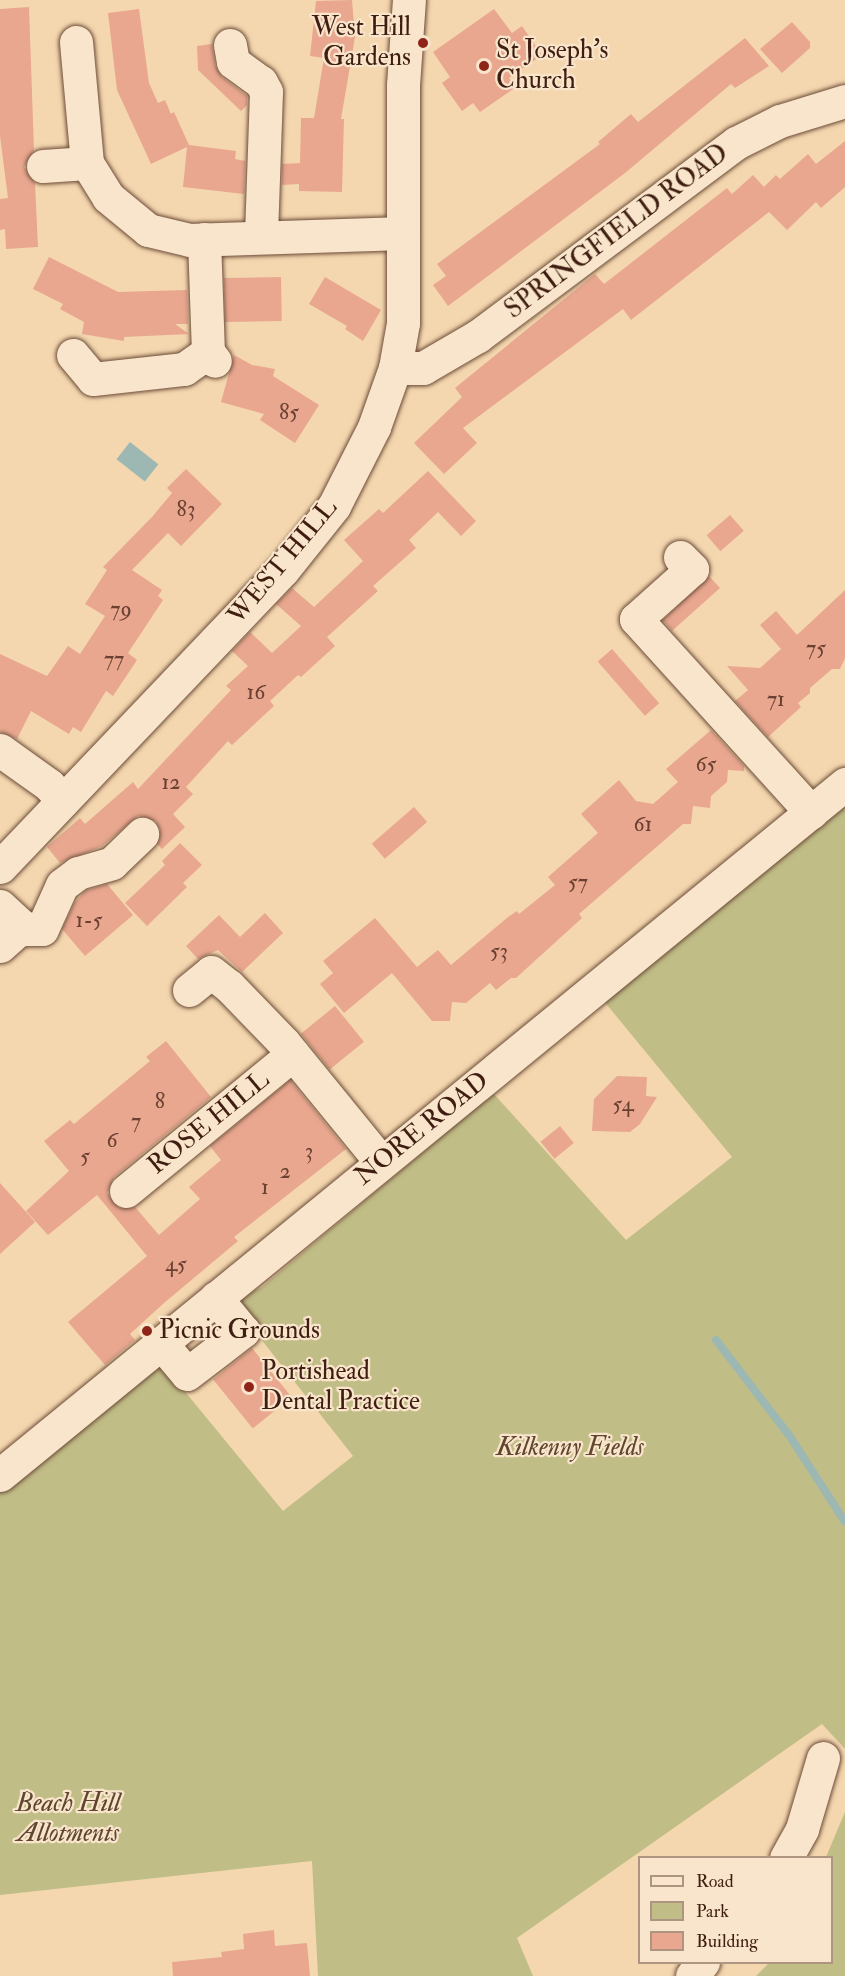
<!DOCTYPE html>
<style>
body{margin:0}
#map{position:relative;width:845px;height:1976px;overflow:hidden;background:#f4d7af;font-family:"IM FELL Double Pica",serif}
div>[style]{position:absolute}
.green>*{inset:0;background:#c1bd87}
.water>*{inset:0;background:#9db8b2;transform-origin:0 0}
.stream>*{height:8px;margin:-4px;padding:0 4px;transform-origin:4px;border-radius:4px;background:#9db8b2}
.building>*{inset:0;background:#e9a790;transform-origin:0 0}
.roads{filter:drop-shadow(0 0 2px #6c4c38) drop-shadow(0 0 2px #6c4c38)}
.minor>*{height:33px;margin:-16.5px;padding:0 16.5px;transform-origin:16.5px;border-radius:16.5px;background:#f8e5cb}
.dots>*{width:16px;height:16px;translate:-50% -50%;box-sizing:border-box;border:3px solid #f8e5cb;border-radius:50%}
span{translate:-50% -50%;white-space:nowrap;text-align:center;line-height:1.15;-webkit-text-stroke:4.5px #f8e5cb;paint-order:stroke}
.number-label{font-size:22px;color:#6a4031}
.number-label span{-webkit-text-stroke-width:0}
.poi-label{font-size:26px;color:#3f1e11}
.right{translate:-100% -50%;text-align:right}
.left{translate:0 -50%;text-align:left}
.street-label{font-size:26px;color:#3f1e11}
.park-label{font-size:26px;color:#60462e;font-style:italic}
.legend{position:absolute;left:638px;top:1856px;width:195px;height:108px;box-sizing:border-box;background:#f8e5cb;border:2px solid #ae9581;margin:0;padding:8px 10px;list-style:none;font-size:18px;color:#3f1e11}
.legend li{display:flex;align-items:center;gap:12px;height:30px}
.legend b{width:30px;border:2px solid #ae9581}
</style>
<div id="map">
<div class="green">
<i style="clip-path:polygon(845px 800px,845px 1749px,822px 1724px,517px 1938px,533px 1976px,318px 1976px,312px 1861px,0 1895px,0 1491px,159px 1360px,283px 1511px,353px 1456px,231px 1301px,262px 1287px,493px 1093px,626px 1240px,732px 1157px,603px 1000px)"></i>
<i style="clip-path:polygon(845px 1812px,845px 1976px,756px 1976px,769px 1963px,832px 1962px,832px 1858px,826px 1857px)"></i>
</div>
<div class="water">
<i style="left:130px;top:442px;width:36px;height:22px;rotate:38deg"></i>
</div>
<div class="stream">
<i style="left:716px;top:1340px;width:120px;rotate:52.5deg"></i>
<i style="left:789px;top:1435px;width:103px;rotate:57.2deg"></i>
</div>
<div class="building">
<i style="clip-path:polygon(352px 0,355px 37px,341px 119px,344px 119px,342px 192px,299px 191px,299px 184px,282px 185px,282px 164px,300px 163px,301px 118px,314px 118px,324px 58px,310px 56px,316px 1px)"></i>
<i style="clip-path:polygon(29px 7px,34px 150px,24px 167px,35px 183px,38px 247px,6px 249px,5px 229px,0 230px,0 199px,8px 198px,0 136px,0 9px)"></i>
<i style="clip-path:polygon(139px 9px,149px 83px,158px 103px,165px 100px,171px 114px,174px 112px,189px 145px,236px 151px,235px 159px,245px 161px,244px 194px,183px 187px,187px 147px,151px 164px,117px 90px,108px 13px)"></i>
<i style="clip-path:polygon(494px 9px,512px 33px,522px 26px,542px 55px,509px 78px,516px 87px,480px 112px,473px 103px,462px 111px,442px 83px,450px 77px,433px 52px)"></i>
<i style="clip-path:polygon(792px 22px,810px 42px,810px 48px,782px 73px,760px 49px)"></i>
<i style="clip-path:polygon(745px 38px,769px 66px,735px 88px,731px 84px,625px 173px,448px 306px,433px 285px,446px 276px,437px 264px,600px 144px,598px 142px,631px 114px,638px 122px)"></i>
<i style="clip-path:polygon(212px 44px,215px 65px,222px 77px,247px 96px,247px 105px,241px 111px,198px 70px,197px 46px)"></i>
<i style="clip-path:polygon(845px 141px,845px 187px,821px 208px,816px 202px,787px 230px,769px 212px,631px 320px,623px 309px,463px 428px,477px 443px,444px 474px,414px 443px,462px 397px,455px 388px,595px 274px,604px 284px,727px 188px,732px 194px,753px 175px,764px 187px,776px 175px,780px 179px,808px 154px,816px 164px)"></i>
<i style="clip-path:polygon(49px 257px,118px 292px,187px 290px,188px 324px,175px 324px,189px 334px,124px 337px,124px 341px,82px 334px,84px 322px,60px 309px,63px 304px,33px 289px)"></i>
<i style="left:281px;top:277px;width:44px;height:57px;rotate:89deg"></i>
<i style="clip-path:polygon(325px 277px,381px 310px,363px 341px,345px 329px,347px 326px,309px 304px)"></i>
<i style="clip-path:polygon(234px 355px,252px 365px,275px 369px,273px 376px,319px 405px,295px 443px,260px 420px,264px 414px,221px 402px)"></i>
<i style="clip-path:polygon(186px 469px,222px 504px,181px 546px,168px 533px,132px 570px,162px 590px,158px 596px,163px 600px,128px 653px,137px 660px,113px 696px,106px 691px,81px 732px,73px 727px,69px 734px,31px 711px,17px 739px,0 732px,0 654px,47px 676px,68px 646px,80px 654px,105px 616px,85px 604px,107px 570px,103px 567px,152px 517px,172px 493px,167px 488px)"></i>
<i style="clip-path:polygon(428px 471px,476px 521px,461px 536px,438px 512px,409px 540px,416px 548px,373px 586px,378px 591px,327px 637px,335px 646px,301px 677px,298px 675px,270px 701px,274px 706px,232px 745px,228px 741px,186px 787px,193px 794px,173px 814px,185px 827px,162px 849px,157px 844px,160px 830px,156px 821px,138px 816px,102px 846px,60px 863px,47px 847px,80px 818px,85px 824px,133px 782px,138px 789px,231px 690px,226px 686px,248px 666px,232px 651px,250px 632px,272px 653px,301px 626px,276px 604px,292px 588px,314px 607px,363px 561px,344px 540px,379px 509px,383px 513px)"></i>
<i style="left:730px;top:515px;width:21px;height:31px;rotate:49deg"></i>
<i style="clip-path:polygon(709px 576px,720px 588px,672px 631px,663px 620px)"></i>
<i style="clip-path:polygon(845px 590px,845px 658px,840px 669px,832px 669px,810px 688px,810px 693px,798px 703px,801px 707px,768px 737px,735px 701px,748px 690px,727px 666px,760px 668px,781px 649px,760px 625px,776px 611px,797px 635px)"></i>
<i style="left:612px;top:649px;width:72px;height:19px;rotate:49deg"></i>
<i style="clip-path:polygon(711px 730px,744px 766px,744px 771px,728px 770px,727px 782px,711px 796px,710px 808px,693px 806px,691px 824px,683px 824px,579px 914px,582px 918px,516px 978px,511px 978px,496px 990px,490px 983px,466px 1003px,452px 1002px,450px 1021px,432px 1021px,392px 973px,344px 1013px,320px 984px,333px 973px,323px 961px,375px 918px,417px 967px,438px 950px,451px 965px,508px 917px,517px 911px,519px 914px,555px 885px,548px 877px,598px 833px,581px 814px,619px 780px,636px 801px,653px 804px,678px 782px,666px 769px)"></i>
<i style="left:414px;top:807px;width:20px;height:56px;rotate:49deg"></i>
<i style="clip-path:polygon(180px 843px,202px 865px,183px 883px,187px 887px,147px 926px,125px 903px,165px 865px,162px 861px)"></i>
<i style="clip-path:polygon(107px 884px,133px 915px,85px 956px,62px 929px,74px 904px,85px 891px)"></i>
<i style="clip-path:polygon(265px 913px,283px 933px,242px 972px,218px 950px,198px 959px,186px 946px,219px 915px,240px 937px)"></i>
<i style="left:335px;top:1006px;width:46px;height:44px;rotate:51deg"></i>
<i style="clip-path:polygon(166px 1041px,211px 1097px,114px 1177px,107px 1193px,119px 1208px,135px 1207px,159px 1235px,200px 1199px,189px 1187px,221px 1160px,210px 1146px,290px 1080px,346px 1149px,234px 1237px,238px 1241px,164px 1303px,130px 1334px,135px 1340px,105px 1365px,68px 1322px,147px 1256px,97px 1195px,48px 1235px,26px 1211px,69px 1171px,44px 1141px,70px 1120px,74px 1124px,92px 1109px,150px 1061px,146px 1057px)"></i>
<i style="clip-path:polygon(617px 1076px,647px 1077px,646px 1096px,657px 1097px,640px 1124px,630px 1132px,592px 1131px,594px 1099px)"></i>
<i style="left:560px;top:1126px;width:22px;height:25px;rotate:51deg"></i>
<i style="clip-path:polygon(0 1183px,35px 1222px,0 1254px)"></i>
<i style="left:252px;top:1348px;width:63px;height:50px;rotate:51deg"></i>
<i style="clip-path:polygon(274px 1930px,275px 1946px,307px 1943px,310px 1976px,173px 1976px,172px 1962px,222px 1957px,221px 1952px,244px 1949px,243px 1934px)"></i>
</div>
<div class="roads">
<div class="minor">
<i style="left:76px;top:42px;width:121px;rotate:84.8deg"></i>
<i style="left:87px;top:163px;width:40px;rotate:58deg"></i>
<i style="left:108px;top:197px;width:52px;rotate:39.5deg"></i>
<i style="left:148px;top:230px;width:43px;rotate:13.4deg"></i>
<i style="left:190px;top:240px;width:213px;rotate:-1.9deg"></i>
<i style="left:230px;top:45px;width:17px;rotate:80deg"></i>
<i style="left:233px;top:62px;width:34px;rotate:36deg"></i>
<i style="left:261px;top:82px;width:11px;rotate:63deg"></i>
<i style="left:266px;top:92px;width:145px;rotate:92deg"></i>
<i style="left:43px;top:166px;width:44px;rotate:-3.9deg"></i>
<i style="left:204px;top:239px;width:113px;rotate:88deg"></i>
<i style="left:208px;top:352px;width:11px;rotate:52deg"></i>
<i style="left:73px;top:355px;width:31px;rotate:50deg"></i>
<i style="left:93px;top:379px;width:92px;rotate:-6.3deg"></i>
<i style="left:184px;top:369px;width:29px;rotate:-35deg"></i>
<i style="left:395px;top:368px;width:28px"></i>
<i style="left:423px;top:368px;width:64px;rotate:-30.2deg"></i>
<i style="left:478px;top:336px;width:322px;rotate:-36.8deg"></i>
<i style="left:736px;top:143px;width:49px;rotate:-26.6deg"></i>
<i style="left:780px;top:121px;width:68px;rotate:-17.1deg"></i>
<i style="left:680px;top:557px;width:17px;rotate:45deg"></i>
<i style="left:692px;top:569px;width:75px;rotate:138.2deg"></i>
<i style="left:636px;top:619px;width:261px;rotate:47.8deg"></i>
<i style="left:0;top:750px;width:60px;rotate:35.5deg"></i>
<i style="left:49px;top:785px;width:21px;rotate:49deg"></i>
<i style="left:0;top:867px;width:410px;rotate:-46.4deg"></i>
<i style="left:283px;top:570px;width:82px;rotate:-51.4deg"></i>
<i style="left:334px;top:506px;width:89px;rotate:-63.1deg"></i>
<i style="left:374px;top:427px;width:63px;rotate:-70.4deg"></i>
<i style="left:395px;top:368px;width:46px;rotate:-79.9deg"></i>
<i style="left:403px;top:323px;width:238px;rotate:-90deg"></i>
<i style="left:403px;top:85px;width:85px;rotate:-86deg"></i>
<i style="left:0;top:906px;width:34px;rotate:43deg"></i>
<i style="left:25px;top:929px;width:17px"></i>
<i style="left:42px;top:929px;width:48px;rotate:-65.6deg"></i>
<i style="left:62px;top:885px;width:20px;rotate:-37deg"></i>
<i style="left:78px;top:873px;width:35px;rotate:-16deg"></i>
<i style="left:112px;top:863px;width:42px;rotate:-44deg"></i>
<i style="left:0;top:946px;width:30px;rotate:-42deg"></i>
<i style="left:189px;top:990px;width:28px;rotate:-39deg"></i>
<i style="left:211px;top:972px;width:23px;rotate:38deg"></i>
<i style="left:229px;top:986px;width:79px;rotate:46deg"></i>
<i style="left:284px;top:1043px;width:154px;rotate:50.8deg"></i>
<i style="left:126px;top:1191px;width:216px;rotate:-39.4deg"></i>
<i style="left:161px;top:1343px;width:40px;rotate:50deg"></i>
<i style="left:187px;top:1374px;width:71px;rotate:-37.5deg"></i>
<i style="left:243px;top:1331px;width:43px;rotate:-129.3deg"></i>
<i style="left:0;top:1475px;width:1092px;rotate:-39.27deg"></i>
<i style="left:786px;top:1858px;width:33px;rotate:-61deg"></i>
<i style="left:802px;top:1829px;width:74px;rotate:-73.5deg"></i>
<i style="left:692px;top:1976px;width:18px;rotate:-52deg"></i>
</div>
</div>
<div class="dots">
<i style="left:423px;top:43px;background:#8f2418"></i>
<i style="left:484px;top:66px;background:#8f2418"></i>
<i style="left:147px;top:1331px;background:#8f2418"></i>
<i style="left:249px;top:1387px;background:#8f2418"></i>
</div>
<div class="number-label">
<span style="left:289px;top:413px">85</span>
<span style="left:186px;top:510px">83</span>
<span style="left:121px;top:610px">79</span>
<span style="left:816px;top:649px">75</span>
<span style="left:114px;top:660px">77</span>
<span style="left:256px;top:693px">16</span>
<span style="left:776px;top:700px">71</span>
<span style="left:706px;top:765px">65</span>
<span style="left:171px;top:783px">12</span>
<span style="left:643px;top:825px">61</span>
<span style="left:578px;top:883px">57</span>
<span style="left:89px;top:921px">1-5</span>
<span style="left:499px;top:952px">53</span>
<span style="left:160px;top:1102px">8</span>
<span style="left:623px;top:1105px">54</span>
<span style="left:136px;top:1122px">7</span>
<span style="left:112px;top:1141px">6</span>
<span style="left:309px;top:1152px">3</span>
<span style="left:85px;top:1157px">5</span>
<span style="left:285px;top:1172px">2</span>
<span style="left:265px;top:1188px">1</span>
<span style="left:176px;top:1265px">45</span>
</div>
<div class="poi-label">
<span class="right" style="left:411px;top:43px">West Hill<br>Gardens</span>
<span class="left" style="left:496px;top:66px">St Joseph's<br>Church</span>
<span class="left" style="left:159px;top:1331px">Picnic Grounds</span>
<span class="left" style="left:261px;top:1387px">Portishead<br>Dental Practice</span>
</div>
<div class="street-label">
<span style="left:617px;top:232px;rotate:-37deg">SPRINGFIELD ROAD</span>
<span style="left:283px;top:562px;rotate:-50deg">WEST HILL</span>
<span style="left:209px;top:1123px;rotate:-39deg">ROSE HILL</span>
<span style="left:422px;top:1129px;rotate:-39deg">NORE ROAD</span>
</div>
<div class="park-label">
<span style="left:570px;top:1448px">Kilkenny Fields</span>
<span style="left:68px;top:1819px">Beach Hill<br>Allotments</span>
</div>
<ul class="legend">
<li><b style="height:8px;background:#f8e5cb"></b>Road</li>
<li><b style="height:16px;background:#c1bd87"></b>Park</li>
<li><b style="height:16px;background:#e9a790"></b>Building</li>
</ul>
</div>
